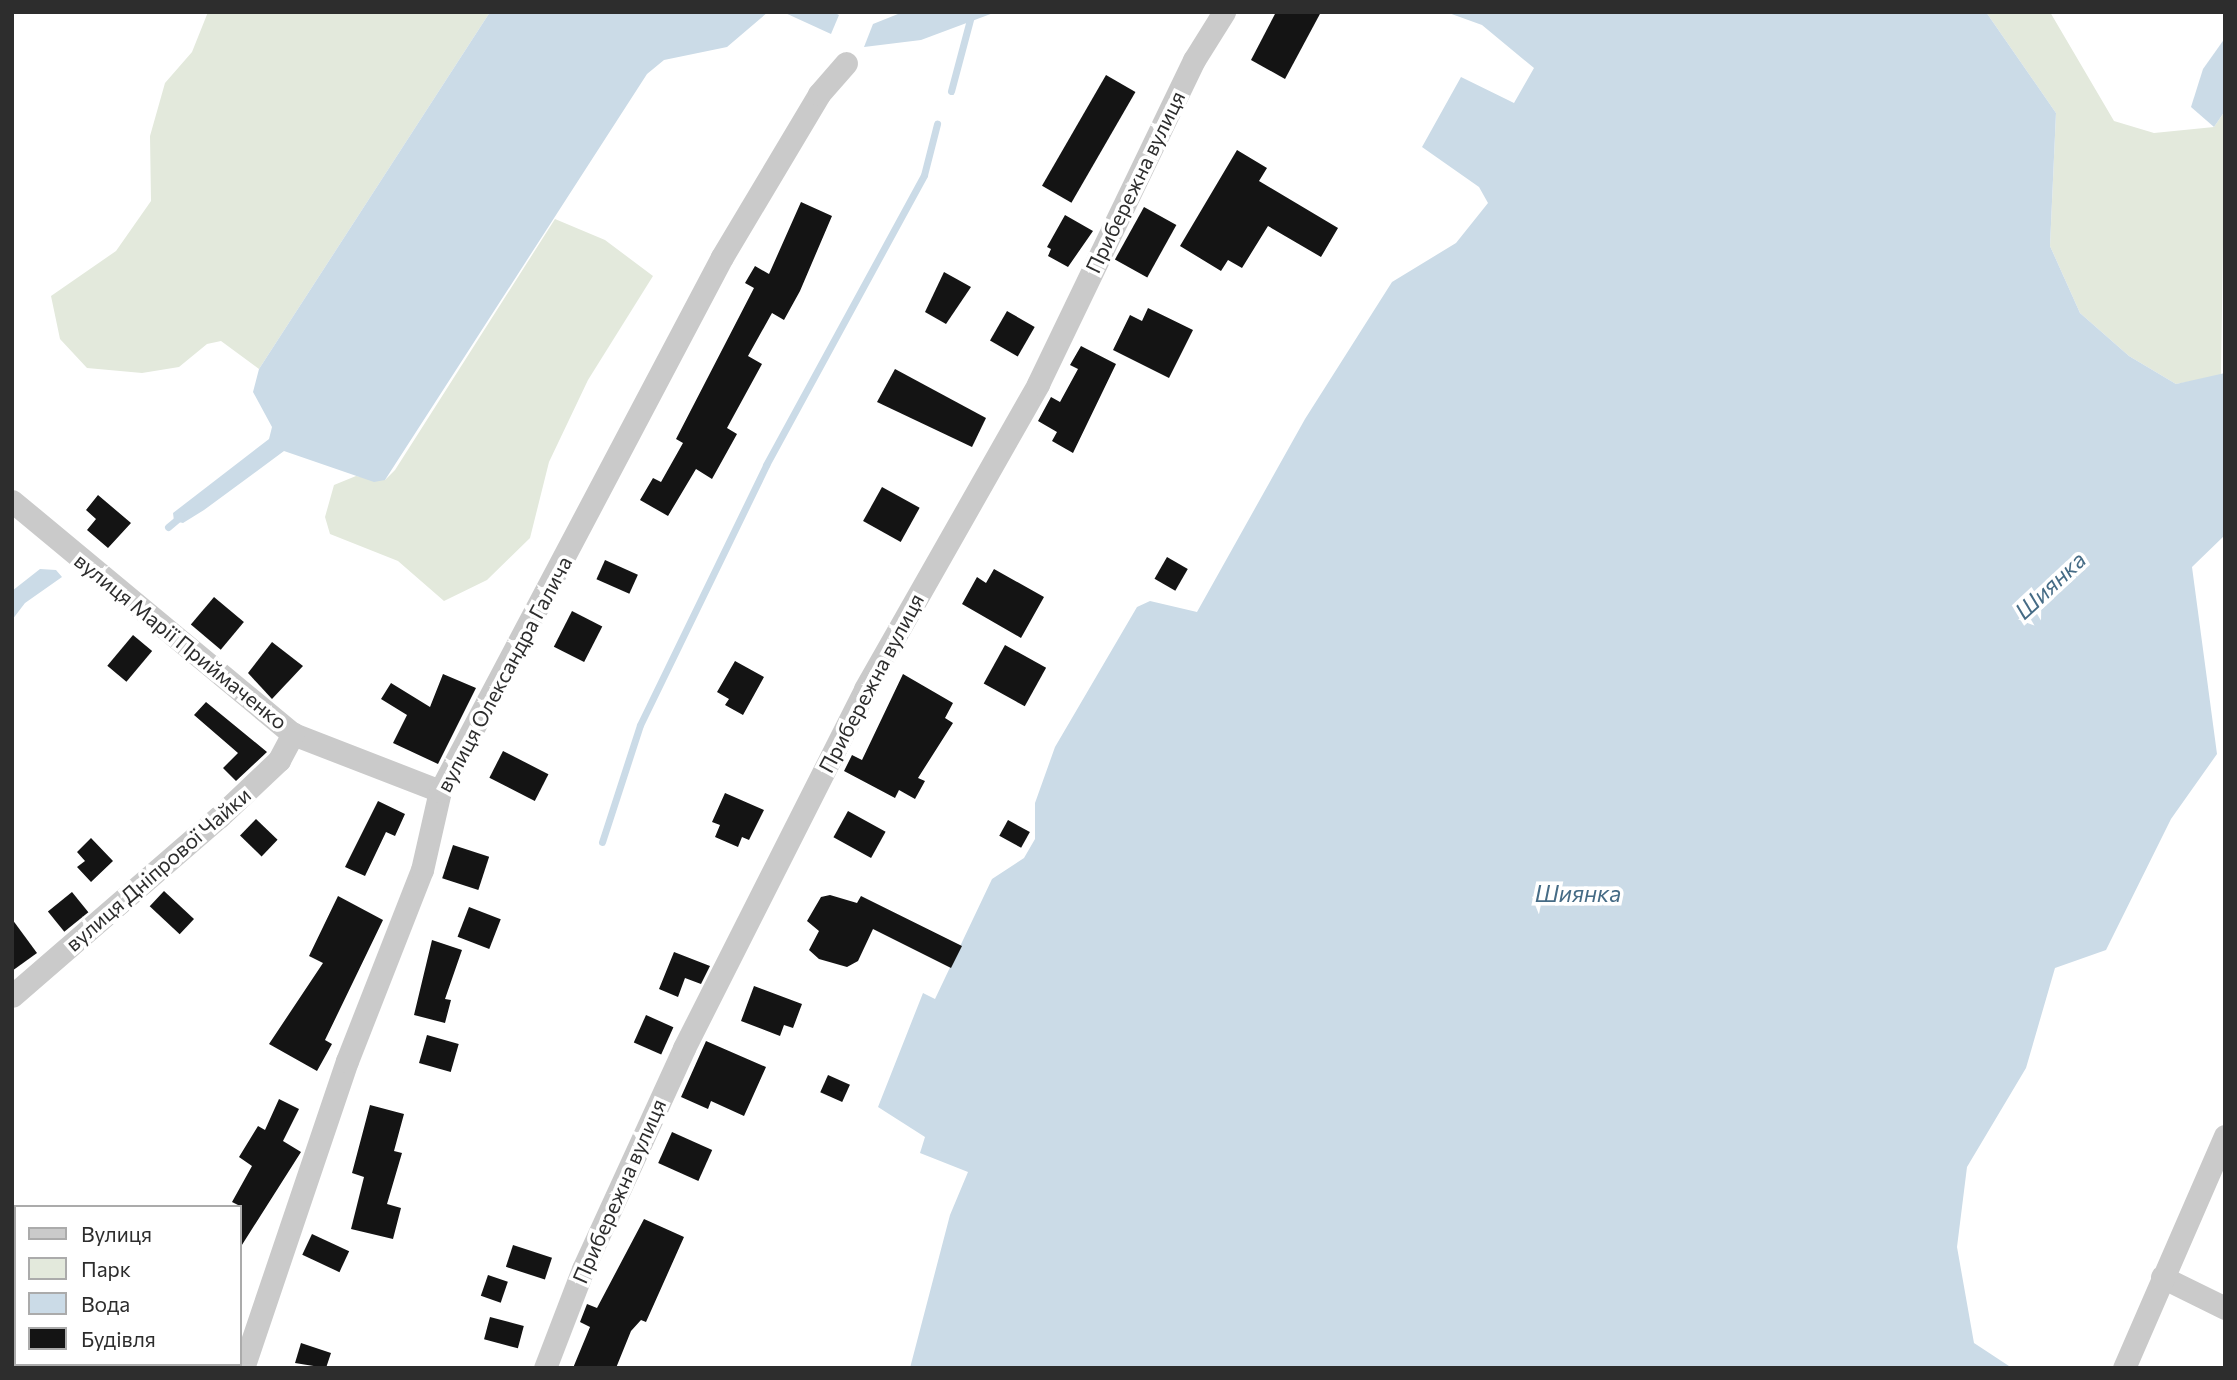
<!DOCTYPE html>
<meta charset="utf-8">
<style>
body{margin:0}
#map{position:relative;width:2237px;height:1380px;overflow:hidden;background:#fff;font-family:Commissioner,sans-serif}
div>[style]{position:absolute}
.green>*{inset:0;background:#e3e9dc}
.water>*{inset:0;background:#cbdbe7}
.stream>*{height:7px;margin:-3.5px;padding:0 3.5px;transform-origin:3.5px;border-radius:3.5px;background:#cbdbe7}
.building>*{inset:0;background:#141414;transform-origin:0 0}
.minor>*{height:23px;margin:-11.5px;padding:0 11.5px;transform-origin:11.5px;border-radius:11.5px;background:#cacaca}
span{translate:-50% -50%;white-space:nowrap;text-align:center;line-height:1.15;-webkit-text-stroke:7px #fff;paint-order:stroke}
.street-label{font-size:21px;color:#2d2d2d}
.water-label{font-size:23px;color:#456b85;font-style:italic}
.frame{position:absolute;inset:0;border:14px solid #2d2d2d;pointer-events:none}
.legend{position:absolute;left:14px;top:1205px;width:228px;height:161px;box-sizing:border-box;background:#fff;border:2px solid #ababab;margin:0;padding:9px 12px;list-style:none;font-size:21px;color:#2d2d2d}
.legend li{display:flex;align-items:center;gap:14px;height:35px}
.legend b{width:35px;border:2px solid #ababab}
</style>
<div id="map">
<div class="green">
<i style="clip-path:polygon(208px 12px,490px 12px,259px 369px,221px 341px,207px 344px,179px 367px,142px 373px,87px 368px,60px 339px,51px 296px,116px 251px,151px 201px,150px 136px,165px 83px,192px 52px)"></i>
<i style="clip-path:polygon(1986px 12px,2050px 12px,2114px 121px,2154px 133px,2214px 127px,2225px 111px,2221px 376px,2176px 384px,2129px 356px,2080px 313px,2050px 246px,2056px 113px)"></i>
<i style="clip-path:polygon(555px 219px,605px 240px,653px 276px,588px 380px,549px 462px,530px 538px,487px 580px,444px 601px,398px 561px,330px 534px,325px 517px,334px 485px,356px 476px,385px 480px,395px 470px)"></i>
</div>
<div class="water">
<i style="clip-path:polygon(490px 12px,768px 12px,727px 47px,664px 60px,647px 74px,385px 480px,374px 482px,284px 451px,204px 510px,183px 523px,174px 521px,173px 513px,269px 439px,272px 427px,253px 392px,259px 369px)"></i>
<i style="clip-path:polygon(783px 12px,833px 12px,839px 15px,831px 34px)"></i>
<i style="clip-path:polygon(903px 12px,996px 12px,921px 40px,864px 47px,873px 24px)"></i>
<i style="clip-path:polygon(1446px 12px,1986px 12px,2056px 113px,2050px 246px,2080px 313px,2129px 356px,2176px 384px,2225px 373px,2225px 535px,2192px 567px,2217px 754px,2171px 819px,2106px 950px,2055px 968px,2026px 1068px,1967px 1167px,1957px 1247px,1974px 1343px,2012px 1368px,910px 1368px,950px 1215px,968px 1172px,920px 1153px,925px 1137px,878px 1107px,923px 993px,935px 999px,992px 879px,1024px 858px,1035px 839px,1035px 803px,1055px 747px,1137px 607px,1150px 601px,1197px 612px,1305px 419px,1392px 282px,1456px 243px,1488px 203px,1479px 187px,1422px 147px,1461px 77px,1514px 103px,1534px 68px,1482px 25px)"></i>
<i style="clip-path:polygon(2225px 38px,2225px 111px,2214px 127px,2191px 107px,2203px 69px)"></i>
<i style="clip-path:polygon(40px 569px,56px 570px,62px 577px,25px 603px,12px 620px,12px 591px)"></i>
</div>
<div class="stream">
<i style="left:951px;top:91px;width:82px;rotate:-75.1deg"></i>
<i style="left:168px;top:527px;width:17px;rotate:-40deg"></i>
<i style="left:602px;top:842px;width:123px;rotate:-72deg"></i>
<i style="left:640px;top:725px;width:289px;rotate:-64.1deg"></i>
<i style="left:766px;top:465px;width:330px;rotate:-61.4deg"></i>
<i style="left:924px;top:175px;width:53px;rotate:-75.7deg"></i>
</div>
<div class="building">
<i style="clip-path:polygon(1276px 12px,1321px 12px,1285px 79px,1251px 60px)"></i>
<i style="left:1106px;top:75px;width:34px;height:128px;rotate:30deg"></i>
<i style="clip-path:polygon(1237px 150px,1267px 168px,1259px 181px,1338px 228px,1321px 257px,1268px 226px,1242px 268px,1228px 260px,1221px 271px,1180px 246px)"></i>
<i style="clip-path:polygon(801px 202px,832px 216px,800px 291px,784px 320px,772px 313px,748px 356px,762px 364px,727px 428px,737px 434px,712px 479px,696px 469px,668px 516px,640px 500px,653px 478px,661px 482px,683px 443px,676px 439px,754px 288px,745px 283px,755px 266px,769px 274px)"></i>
<i style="left:1144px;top:207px;width:37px;height:60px;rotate:29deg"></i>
<i style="clip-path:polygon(1065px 215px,1093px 231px,1068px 267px,1048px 256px,1051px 249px,1047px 247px)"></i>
<i style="clip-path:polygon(944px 272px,971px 287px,946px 324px,925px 312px)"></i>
<i style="clip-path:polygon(1148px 308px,1193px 330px,1169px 378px,1113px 350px,1130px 315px,1142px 321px)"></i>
<i style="left:1007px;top:311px;width:32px;height:34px;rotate:30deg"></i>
<i style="clip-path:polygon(1081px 346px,1116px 364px,1073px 453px,1052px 441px,1057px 432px,1038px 421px,1051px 397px,1060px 402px,1078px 369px,1070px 365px)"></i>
<i style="clip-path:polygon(895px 369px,986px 418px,972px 447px,877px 402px)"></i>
<i style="left:882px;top:487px;width:43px;height:39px;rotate:29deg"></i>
<i style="clip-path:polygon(98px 495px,131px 523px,108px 548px,87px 530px,96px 519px,86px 510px)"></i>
<i style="left:1167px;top:557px;width:24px;height:25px;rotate:30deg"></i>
<i style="left:605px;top:560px;width:36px;height:21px;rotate:24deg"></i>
<i style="clip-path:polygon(994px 569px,1044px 597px,1021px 638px,962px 604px,977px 577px,986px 583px)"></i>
<i style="left:214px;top:597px;width:39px;height:36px;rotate:40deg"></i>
<i style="left:572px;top:611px;width:34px;height:40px;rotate:27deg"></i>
<i style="left:133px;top:635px;width:25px;height:40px;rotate:40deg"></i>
<i style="clip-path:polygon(272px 642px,303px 666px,272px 699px,248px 673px)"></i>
<i style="left:1005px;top:645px;width:47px;height:44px;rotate:29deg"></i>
<i style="clip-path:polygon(735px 661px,764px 677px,743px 715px,725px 705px,729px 699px,717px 692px)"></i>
<i style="clip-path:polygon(443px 674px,476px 688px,438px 764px,393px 743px,407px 715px,381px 699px,391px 683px,430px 707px)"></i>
<i style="clip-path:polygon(903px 674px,953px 703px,945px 718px,953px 723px,918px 778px,925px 781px,915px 799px,899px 790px,895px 798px,844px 771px,852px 755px,862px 760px)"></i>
<i style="clip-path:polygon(206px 702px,267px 752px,236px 781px,223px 768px,238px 753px,194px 715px)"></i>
<i style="left:503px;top:751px;width:51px;height:30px;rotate:27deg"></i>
<i style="clip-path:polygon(725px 793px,764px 810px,749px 840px,742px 837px,738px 847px,715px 837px,720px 825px,712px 822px)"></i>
<i style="clip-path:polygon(378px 801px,405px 814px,395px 836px,386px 832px,365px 876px,345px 867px)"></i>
<i style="left:848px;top:811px;width:43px;height:30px;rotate:29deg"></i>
<i style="left:256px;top:819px;width:30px;height:23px;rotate:44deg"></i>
<i style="left:1008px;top:820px;width:25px;height:18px;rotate:29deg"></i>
<i style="clip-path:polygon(91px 838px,113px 861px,91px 882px,77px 867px,85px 861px,77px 852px)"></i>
<i style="left:453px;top:845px;width:38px;height:35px;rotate:18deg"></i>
<i style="left:164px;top:891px;width:41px;height:21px;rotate:43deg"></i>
<i style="left:72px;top:892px;width:26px;height:31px;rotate:51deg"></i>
<i style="clip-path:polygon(830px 895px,857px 903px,861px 896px,962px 946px,951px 968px,873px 929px,858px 961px,847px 967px,819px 959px,809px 950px,819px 931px,807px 921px,821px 897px)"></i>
<i style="clip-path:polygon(338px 896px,383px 920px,325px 1040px,332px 1044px,317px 1071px,269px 1044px,323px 963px,309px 956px)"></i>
<i style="left:469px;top:907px;width:34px;height:32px;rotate:21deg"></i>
<i style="clip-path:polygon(12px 919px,37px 953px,12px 971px)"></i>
<i style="clip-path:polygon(432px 940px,462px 950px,445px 999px,451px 1000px,445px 1023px,414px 1015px)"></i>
<i style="clip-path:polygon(674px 952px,710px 966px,701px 984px,685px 978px,678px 997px,659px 989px)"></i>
<i style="clip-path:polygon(754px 986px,802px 1004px,793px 1028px,784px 1025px,780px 1036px,741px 1021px)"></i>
<i style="left:646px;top:1015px;width:30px;height:30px;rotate:24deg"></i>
<i style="left:427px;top:1035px;width:33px;height:29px;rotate:16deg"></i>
<i style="clip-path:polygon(706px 1041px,766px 1067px,744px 1116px,711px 1101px,708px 1109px,681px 1097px)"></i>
<i style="left:828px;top:1075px;width:24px;height:19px;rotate:24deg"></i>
<i style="clip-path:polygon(279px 1099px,299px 1109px,283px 1141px,301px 1152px,240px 1248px,240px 1206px,232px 1202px,252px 1166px,239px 1157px,258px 1126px,265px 1130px)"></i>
<i style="clip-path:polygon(370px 1105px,404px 1114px,394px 1151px,402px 1153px,387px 1204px,401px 1208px,393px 1239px,351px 1229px,364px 1177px,352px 1173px)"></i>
<i style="left:672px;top:1132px;width:44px;height:34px;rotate:24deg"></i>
<i style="clip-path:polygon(644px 1219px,684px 1237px,646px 1322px,641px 1320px,631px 1331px,616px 1368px,573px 1368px,590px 1327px,580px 1322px,587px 1304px,597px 1308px)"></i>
<i style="left:312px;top:1234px;width:41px;height:23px;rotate:25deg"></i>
<i style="left:513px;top:1245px;width:41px;height:23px;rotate:18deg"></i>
<i style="left:488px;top:1275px;width:21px;height:22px;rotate:19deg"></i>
<i style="left:490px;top:1317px;width:35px;height:23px;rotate:15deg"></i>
<i style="clip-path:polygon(301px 1343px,331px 1353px,326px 1368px,295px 1363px)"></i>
</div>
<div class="minor">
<i style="left:12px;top:501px;width:365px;rotate:39.7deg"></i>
<i style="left:293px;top:734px;width:158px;rotate:21.2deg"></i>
<i style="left:12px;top:996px;width:274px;rotate:-40.9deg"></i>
<i style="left:219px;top:817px;width:83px;rotate:-43.5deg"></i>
<i style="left:279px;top:760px;width:30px;rotate:-62deg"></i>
<i style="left:2162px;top:1277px;width:70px;rotate:26.2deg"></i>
<i style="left:243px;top:1368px;width:324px;rotate:-71.3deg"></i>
<i style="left:347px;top:1061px;width:205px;rotate:-68.6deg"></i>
<i style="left:422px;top:870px;width:81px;rotate:-77.2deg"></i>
<i style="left:440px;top:791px;width:604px;rotate:-62.16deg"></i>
<i style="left:722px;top:257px;width:190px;rotate:-59.2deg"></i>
<i style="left:819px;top:94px;width:41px;rotate:-48.9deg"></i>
<i style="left:545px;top:1368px;width:106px;rotate:-69deg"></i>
<i style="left:583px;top:1269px;width:243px;rotate:-65.4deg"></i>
<i style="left:684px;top:1048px;width:402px;rotate:-63.2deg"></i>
<i style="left:865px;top:689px;width:351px;rotate:-60.4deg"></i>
<i style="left:1038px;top:384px;width:360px;rotate:-64.3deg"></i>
<i style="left:1194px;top:60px;width:57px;rotate:-58deg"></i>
<i style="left:2124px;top:1368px;width:253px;rotate:-66.5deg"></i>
</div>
<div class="street-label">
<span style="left:1135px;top:182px;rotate:-64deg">Прибережна вулиця</span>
<span style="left:181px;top:641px;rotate:39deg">вулиця Марії Приймаченко</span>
<span style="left:504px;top:674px;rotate:-62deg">вулиця Олександра Галича</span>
<span style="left:871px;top:683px;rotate:-62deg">Прибережна вулиця</span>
<span style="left:158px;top:869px;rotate:-41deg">вулиця Дніпрової Чайки</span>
<span style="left:619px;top:1191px;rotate:-66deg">Прибережна вулиця</span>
</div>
<div class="water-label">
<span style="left:2050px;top:585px;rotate:-43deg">Шиянка</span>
<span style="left:1578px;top:893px">Шиянка</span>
</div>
<div class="frame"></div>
<ul class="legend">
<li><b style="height:9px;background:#cacaca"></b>Вулиця</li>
<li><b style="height:19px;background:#e3e9dc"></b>Парк</li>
<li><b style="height:19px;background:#cbdbe7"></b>Вода</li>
<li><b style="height:19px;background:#141414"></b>Будівля</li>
</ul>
</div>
